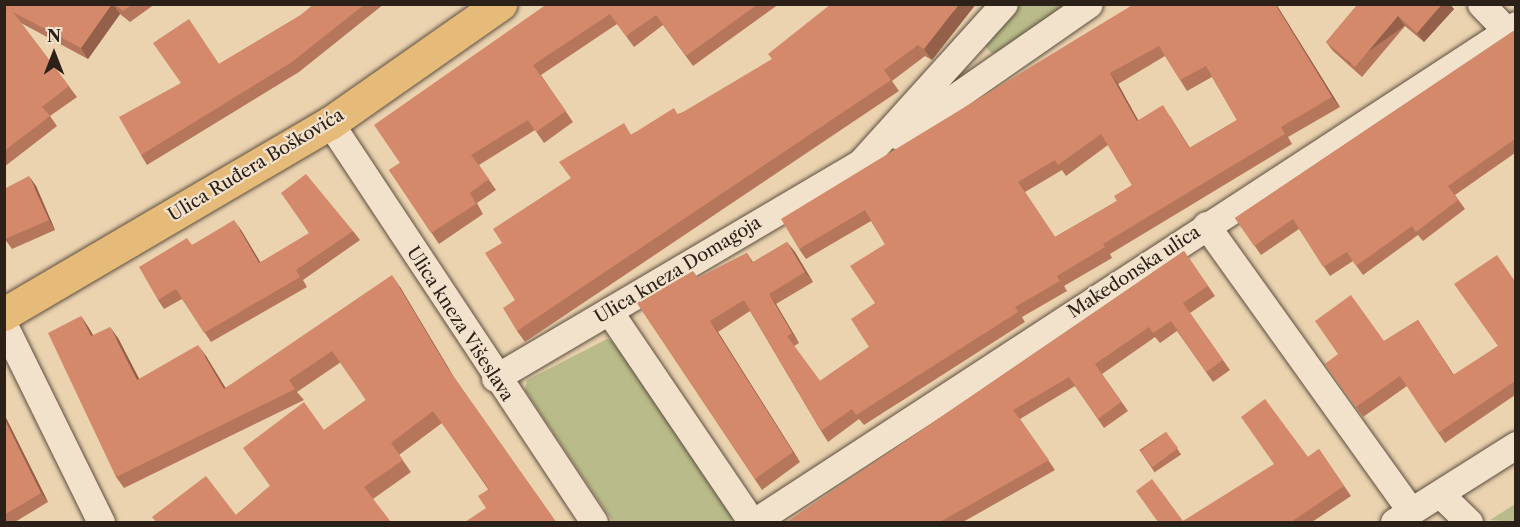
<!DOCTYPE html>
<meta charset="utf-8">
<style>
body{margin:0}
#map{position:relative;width:1520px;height:527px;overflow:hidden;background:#ebd3b0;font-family:"Libre Caslon Text",serif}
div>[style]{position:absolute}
.green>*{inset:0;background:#b9bc8a}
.roads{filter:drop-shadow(0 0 2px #5c4e3f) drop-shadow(0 0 2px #5c4e3f)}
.minor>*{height:27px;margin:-13.5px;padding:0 13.5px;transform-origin:13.5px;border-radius:13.5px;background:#f2e2cc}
.major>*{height:33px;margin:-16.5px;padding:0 16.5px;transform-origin:16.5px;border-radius:16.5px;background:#e6ba78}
.wall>*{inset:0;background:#b6765b;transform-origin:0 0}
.shaded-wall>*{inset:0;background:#94604a;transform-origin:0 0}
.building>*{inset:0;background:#d4896a;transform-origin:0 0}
span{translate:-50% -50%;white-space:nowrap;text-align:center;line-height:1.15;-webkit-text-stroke:4.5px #f2e2cc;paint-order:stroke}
.street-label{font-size:18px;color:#2c2119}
.frame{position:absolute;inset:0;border:6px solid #2c2119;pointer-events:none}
.north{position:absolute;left:24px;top:24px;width:60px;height:60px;-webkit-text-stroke:4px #f2e2cc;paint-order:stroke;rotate:0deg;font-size:16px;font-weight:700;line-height:24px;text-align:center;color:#2c2119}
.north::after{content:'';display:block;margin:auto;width:21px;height:27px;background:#2c2119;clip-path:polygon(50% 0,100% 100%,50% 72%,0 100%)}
</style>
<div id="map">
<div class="green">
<i style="clip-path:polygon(1015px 5px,1077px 5px,998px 55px,990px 52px,983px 43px)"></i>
<i style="clip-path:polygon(607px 339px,614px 342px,733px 513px,731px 522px,613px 522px,525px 390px,527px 380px)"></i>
<i style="clip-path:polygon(1515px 504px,1515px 522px,1490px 520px)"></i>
</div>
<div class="roads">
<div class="minor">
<i style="left:1481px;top:4px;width:37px;rotate:46deg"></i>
<i style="left:330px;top:123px;width:478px;rotate:56.5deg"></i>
<i style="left:899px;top:136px;width:231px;rotate:-34.8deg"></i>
<i style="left:1206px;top:225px;width:352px;rotate:54.4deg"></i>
<i style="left:609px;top:311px;width:255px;rotate:55.9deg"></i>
<i style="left:4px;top:325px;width:220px;rotate:63.8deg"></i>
<i style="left:495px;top:378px;width:425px;rotate:-30.5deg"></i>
<i style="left:861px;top:162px;width:213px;rotate:-47.9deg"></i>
<i style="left:1441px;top:495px;width:39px;rotate:44deg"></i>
<i style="left:754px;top:522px;width:910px;rotate:-33.11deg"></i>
<i style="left:1394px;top:522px;width:144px;rotate:-32.3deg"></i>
</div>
<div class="major">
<i style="left:4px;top:314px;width:378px;rotate:-30.4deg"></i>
<i style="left:330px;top:123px;width:208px;rotate:-35deg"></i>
</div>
</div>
<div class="wall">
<i style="clip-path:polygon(4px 4px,155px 4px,130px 22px,120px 14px,88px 59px,21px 23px,77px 97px,50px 116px,57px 126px,4px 167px)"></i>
<i style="clip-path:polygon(314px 4px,384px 4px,299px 72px,147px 165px,141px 155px,181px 83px,219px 64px,301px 15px)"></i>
<i style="clip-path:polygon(547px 4px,779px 4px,693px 66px,663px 25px,634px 47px,617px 24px,541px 75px,573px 122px,544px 143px,535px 130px,479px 165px,496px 190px,477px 203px,483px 214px,439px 244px,389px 170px,400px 163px)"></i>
<i style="clip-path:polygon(976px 4px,932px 60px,925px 56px,892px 81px,899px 91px,525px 342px,517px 331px,515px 300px,502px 243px,571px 178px,632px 134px,678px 114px)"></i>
<i style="clip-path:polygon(evenodd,1134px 4px,1276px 4px,1340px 107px,1288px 137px,1292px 144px,1110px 254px,1112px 258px,1064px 286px,1067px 291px,1022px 317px,1025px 322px,864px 425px,859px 419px,828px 442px,821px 431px,750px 311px,718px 332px,800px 462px,762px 490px,637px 303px,698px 278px,747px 253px,753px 262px,787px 242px,813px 282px,776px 304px,799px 343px,794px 346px,820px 381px,869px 347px,885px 244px,871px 221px,806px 259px,799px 249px,1134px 4px,1165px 56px,1187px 91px,1212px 77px,1237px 120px,1190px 148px,1170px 116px,1138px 120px,1118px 84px,1165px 56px,1134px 4px,1108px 145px,1132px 185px,1117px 201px,1055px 237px,1025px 192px,1062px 170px,1066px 176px,1108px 145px)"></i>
<i style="clip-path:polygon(1358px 4px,1454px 9px,1424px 42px,1405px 26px,1362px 77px,1333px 51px,1326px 42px)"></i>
<i style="clip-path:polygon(1515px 30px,1515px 153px,1455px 195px,1465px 209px,1423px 241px,1418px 235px,1363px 275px,1353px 261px,1330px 276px,1299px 229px,1261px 255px,1235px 218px)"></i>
<i style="clip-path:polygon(36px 186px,55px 230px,12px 249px,4px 238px)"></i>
<i style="clip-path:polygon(241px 230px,260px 262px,353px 231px,360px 240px,303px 280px,307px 287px,211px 342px,182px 299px,164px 309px,158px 300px,192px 245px)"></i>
<i style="clip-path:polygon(1184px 251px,1215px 296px,1190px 313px,1230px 370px,1213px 382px,1177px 331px,1160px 343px,1155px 337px,1102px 374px,1128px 411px,1104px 428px,1075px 386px,1020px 419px,1055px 470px,963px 522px,787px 522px)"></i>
<i style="clip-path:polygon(1515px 279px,1515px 395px,1445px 443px,1407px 386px,1363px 417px,1325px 364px,1384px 341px,1418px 320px,1454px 375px,1498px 346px,1514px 280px)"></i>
<i style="clip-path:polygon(400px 287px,455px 379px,556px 522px,486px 508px,488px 489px,442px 423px,399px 455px,411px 472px,373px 499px,236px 515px,270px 486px,324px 430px,366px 400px,341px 362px,297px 392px,304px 400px,124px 488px,116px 477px,81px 316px,93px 335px,118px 338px,139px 379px,206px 356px,225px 388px)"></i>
<i style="clip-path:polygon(4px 414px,48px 502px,15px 522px,4px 522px)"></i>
<i style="left:1166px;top:432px;width:27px;height:32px;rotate:56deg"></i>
<i style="clip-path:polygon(1319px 449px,1351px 496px,1312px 522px,1158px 522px,1183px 521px,1308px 457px)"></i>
</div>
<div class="shaded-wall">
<i style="clip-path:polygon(112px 4px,113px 4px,120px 14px,88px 59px,81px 48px)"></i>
<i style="clip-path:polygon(959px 4px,976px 4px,932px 60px,924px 49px)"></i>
<i style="clip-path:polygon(1275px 4px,1276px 4px,1340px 107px,1332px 97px)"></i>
<i style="clip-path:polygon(1442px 4px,1450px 4px,1454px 9px,1424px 42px,1417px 33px)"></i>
<i style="left:1398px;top:16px;width:12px;height:67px;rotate:55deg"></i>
<i style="clip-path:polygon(1110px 73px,1118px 84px,1144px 131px,1137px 121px)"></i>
<i style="clip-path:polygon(29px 176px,36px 186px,55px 230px,49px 220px)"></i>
<i style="clip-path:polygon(234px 220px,241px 230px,266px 272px,259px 263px)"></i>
<i style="clip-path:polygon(787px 242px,795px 252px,813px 282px,805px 272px)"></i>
<i style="clip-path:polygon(392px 275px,400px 287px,455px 379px,447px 367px)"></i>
<i style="clip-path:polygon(769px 294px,776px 304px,799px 343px,792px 333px)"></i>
<i style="clip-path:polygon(81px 316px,89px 328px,100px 348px,91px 336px)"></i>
<i style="clip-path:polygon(710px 321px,718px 332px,800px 462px,793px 452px)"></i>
<i style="clip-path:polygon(110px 327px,118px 338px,146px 392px,137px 380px)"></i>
<i style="clip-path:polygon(198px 345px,206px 356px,233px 400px,224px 389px)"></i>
<i style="clip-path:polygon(4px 414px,48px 502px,41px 493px,4px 418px)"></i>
</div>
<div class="building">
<i style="clip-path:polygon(4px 4px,112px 4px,81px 48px,13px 12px,69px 86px,42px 107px,50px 116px,4px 151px,4px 14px,7px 9px,4px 7px)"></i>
<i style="clip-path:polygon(114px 4px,133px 4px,123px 11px)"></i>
<i style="clip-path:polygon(314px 4px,365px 4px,292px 62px,141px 155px,119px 117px,181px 83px,153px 43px,189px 19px,219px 64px,301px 15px)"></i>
<i style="clip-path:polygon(547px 4px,758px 4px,686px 56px,656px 15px,626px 36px,610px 14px,533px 65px,566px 111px,536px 132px,528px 120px,471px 155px,489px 179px,470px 193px,476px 204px,431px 233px,389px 170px,400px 163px,374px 125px)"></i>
<i style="clip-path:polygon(831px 4px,959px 4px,924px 49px,918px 45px,884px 70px,891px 80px,517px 331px,503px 308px,515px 300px,485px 253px,502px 243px,493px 229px,571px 178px,559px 162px,624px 123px,631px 135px,674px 108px,678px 115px,772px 59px,768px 54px)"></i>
<i style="clip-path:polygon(evenodd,1134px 4px,1275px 4px,1332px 97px,1281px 127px,1285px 134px,1103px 244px,1105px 247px,1057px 276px,1060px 281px,1015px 307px,1018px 312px,856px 415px,852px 409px,821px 431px,744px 300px,710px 321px,793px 452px,755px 479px,637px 303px,693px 271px,698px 278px,747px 253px,752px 263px,787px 242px,805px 272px,769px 294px,792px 333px,787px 336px,820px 381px,869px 347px,851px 319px,875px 303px,850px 266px,885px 244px,865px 210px,799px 249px,781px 219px,1134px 4px,1159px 46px,1180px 80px,1206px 66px,1237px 120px,1189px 148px,1163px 105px,1137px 121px,1110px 73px,1159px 46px,1134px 4px,1101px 134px,1132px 185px,1114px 196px,1117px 201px,1055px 237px,1018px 182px,1055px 160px,1058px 165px,1101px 134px)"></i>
<i style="clip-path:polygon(1358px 4px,1442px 4px,1417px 33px,1398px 16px,1355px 67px,1326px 42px)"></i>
<i style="clip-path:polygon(1515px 30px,1515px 139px,1448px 186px,1458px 200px,1416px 232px,1412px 226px,1356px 266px,1347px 252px,1323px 267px,1293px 219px,1254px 246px,1235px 218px)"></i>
<i style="clip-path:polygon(306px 174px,353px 231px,296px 270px,300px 277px,204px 333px,176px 289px,158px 300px,139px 267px,187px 238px,192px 245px,234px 220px,259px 263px,309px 233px,281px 193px)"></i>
<i style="clip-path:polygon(29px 176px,49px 220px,5px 239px,4px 189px)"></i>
<i style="clip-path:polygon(1184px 251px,1208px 286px,1183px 303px,1223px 360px,1206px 372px,1171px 321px,1153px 333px,1149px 327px,1095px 364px,1121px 402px,1098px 419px,1069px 377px,1013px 410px,1049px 460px,940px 522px,787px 522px)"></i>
<i style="clip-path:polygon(1497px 255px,1514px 280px,1515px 279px,1515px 381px,1438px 433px,1400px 376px,1356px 407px,1325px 364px,1338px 354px,1315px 321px,1351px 295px,1384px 341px,1418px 320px,1453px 375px,1498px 346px,1454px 284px)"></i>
<i style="clip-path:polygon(392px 275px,447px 367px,556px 522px,465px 522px,486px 508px,478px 496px,489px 489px,433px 411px,391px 443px,403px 460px,364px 487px,391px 522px,156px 522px,152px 517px,206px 476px,236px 515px,270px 486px,243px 448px,304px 402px,324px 430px,366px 400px,332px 351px,289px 380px,295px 389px,116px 477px,48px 333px,81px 316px,91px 336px,110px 327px,137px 380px,198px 345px,224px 389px)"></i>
<i style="clip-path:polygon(1265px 399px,1308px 457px,1319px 449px,1344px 486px,1291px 522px,1158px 522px,1136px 491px,1152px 479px,1183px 521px,1274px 464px,1241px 417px)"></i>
<i style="clip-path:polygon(4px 418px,41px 493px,4px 515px)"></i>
<i style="left:1166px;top:432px;width:20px;height:32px;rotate:53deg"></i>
</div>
<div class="street-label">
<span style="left:256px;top:165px;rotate:-31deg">Ulica Ruđera Boškovića</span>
<span style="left:678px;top:270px;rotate:-31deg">Ulica kneza Domagoja</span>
<span style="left:1134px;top:272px;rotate:-33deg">Makedonska ulica</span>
<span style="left:460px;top:324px;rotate:57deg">Ulica kneza Višeslava</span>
</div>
<div class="frame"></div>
<div class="north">N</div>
</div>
